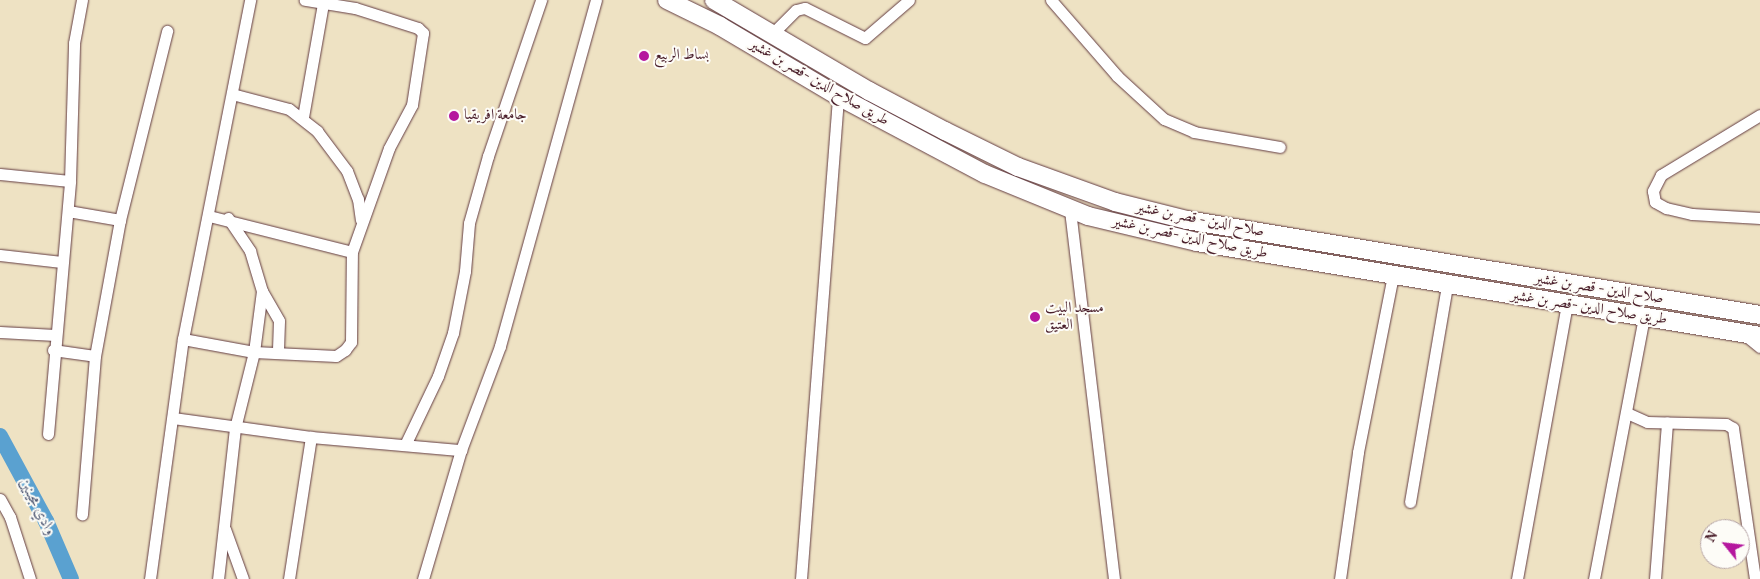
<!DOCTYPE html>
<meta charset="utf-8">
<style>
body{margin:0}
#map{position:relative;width:1760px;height:579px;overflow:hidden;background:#eee2c3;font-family:Vollkorn,Amiri,serif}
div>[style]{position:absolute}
.river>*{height:16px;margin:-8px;padding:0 8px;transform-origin:8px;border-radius:8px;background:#5aa1d0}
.roads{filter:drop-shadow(0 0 1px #633c42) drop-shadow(0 0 1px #633c42)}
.minor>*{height:11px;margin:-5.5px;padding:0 5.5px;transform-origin:5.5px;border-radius:5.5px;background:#fff}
.highway>*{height:18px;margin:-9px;padding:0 9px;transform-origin:9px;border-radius:9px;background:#fff}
.dots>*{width:14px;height:14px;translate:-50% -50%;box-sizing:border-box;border:2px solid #fdfcf7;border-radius:50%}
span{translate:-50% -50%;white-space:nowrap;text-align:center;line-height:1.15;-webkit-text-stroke:4px #fdfcf7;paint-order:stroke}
.poi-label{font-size:15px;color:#4a1f2b}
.left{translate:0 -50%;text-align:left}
.street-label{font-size:15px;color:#4a1f2b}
.water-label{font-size:16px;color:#515a75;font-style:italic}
.north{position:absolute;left:1700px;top:519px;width:50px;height:50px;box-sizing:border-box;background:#fdfcf7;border:1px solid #b5a4a5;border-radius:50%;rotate:299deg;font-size:14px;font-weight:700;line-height:20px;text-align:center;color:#4a1f2b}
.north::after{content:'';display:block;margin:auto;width:18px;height:22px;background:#b5179e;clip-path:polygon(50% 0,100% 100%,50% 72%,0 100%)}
</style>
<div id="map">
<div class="river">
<i style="left:0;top:436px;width:97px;rotate:61.6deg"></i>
<i style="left:46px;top:521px;width:63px;rotate:66.7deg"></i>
</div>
<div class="roads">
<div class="minor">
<i style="left:1051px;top:0;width:101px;rotate:49deg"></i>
<i style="left:1117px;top:76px;width:64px;rotate:42.5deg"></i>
<i style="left:1164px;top:119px;width:33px;rotate:23deg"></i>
<i style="left:1194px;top:132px;width:87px;rotate:9.9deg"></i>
<i style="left:772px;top:34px;width:34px;rotate:-45deg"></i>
<i style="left:796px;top:10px;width:9px;rotate:-13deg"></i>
<i style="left:805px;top:8px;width:67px;rotate:26.6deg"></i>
<i style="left:865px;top:38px;width:58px;rotate:-40.8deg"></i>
<i style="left:232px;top:94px;width:59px;rotate:14.7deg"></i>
<i style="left:289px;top:109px;width:36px;rotate:38deg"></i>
<i style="left:317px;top:131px;width:50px;rotate:53.1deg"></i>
<i style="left:347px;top:171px;width:30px;rotate:69deg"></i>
<i style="left:358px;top:199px;width:21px;rotate:82deg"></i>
<i style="left:1760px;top:115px;width:116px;rotate:148.8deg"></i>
<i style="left:1661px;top:175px;width:18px;rotate:117deg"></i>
<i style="left:1653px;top:191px;width:11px;rotate:80deg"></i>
<i style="left:1655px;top:202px;width:13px;rotate:29deg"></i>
<i style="left:1666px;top:208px;width:27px;rotate:13deg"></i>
<i style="left:1692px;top:214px;width:68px;rotate:3.4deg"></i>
<i style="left:303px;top:117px;width:116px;rotate:-80deg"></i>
<i style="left:0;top:174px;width:70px;rotate:5.7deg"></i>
<i style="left:1070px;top:210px;width:372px;rotate:83.2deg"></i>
<i style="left:68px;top:211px;width:53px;rotate:9.8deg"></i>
<i style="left:120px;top:220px;width:138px;rotate:100.4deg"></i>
<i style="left:95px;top:356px;width:159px;rotate:94.7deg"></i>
<i style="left:209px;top:216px;width:147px;rotate:14.1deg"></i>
<i style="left:228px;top:218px;width:40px;rotate:56deg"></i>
<i style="left:250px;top:251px;width:42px;rotate:73.3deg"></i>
<i style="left:262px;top:291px;width:62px;rotate:97.5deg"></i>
<i style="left:254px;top:352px;width:82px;rotate:2.8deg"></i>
<i style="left:336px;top:356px;width:11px;rotate:-34deg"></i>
<i style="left:345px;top:350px;width:10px;rotate:-53deg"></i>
<i style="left:351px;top:342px;width:90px;rotate:-89.4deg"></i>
<i style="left:352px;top:252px;width:110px;rotate:-70.4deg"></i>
<i style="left:389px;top:148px;width:49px;rotate:-61.9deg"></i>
<i style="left:412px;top:105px;width:73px;rotate:-81.3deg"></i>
<i style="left:423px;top:33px;width:7px;rotate:-135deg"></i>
<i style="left:418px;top:28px;width:66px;rotate:-162.4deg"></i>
<i style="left:355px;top:8px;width:51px;rotate:-170.9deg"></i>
<i style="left:120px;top:220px;width:195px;rotate:-76deg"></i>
<i style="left:0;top:255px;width:62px;rotate:6.4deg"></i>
<i style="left:262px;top:291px;width:34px;rotate:60deg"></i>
<i style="left:279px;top:321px;width:32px;rotate:92deg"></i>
<i style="left:0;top:332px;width:55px;rotate:3.1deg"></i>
<i style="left:1745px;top:335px;width:19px;rotate:39deg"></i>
<i style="left:183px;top:339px;width:72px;rotate:10.4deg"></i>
<i style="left:254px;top:352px;width:78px;rotate:104deg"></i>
<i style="left:235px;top:428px;width:152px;rotate:96.4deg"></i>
<i style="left:53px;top:350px;width:42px;rotate:8.1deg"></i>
<i style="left:1627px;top:413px;width:22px;rotate:24deg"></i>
<i style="left:1647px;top:422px;width:79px;rotate:1.5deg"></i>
<i style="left:1726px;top:424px;width:8px;rotate:30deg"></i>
<i style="left:1733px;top:428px;width:152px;rotate:81.7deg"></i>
<i style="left:173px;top:418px;width:139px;rotate:7.8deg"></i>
<i style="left:311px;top:437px;width:151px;rotate:5deg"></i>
<i style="left:48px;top:434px;width:254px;rotate:-85deg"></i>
<i style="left:70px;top:181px;width:138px;rotate:-88.3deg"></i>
<i style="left:74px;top:43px;width:44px;rotate:-79.5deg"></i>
<i style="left:405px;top:445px;width:76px;rotate:-64.4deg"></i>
<i style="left:438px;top:376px;width:46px;rotate:-70.8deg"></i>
<i style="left:453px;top:333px;width:63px;rotate:-79deg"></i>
<i style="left:465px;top:271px;width:48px;rotate:-85.2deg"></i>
<i style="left:469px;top:223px;width:70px;rotate:-74.2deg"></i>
<i style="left:488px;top:156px;width:165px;rotate:-71.2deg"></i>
<i style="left:0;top:499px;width:21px;rotate:61deg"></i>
<i style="left:10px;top:517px;width:65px;rotate:72.1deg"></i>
<i style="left:1410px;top:502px;width:220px;rotate:-80.3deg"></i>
<i style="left:225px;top:529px;width:53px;rotate:70.2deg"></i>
<i style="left:150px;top:579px;width:242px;rotate:-82.2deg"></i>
<i style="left:183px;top:339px;width:346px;rotate:-78.8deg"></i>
<i style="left:289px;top:579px;width:144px;rotate:-81.2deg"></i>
<i style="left:423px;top:579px;width:134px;rotate:-73.6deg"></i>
<i style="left:461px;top:450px;width:111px;rotate:-69.4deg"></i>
<i style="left:500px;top:346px;width:359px;rotate:-74.5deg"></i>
<i style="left:801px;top:579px;width:484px;rotate:-85.6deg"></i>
<i style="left:1340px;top:579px;width:128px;rotate:-81.9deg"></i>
<i style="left:1358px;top:452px;width:179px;rotate:-78.8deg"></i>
<i style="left:1517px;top:579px;width:279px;rotate:-79.7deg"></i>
<i style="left:1594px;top:579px;width:267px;rotate:-79.2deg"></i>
<i style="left:1655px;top:579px;width:157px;rotate:-85.6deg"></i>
</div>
<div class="highway">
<i style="left:667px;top:0;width:59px;rotate:26.1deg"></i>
<i style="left:720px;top:26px;width:137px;rotate:30.7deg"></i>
<i style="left:838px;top:96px;width:166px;rotate:28deg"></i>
<i style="left:985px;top:174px;width:111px;rotate:22.2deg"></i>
<i style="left:1088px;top:216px;width:112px;rotate:13.4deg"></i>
<i style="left:1197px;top:242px;width:571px;rotate:9.48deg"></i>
<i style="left:714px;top:0;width:180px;rotate:30.4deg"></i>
<i style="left:869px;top:91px;width:86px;rotate:27.8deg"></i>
<i style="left:945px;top:131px;width:81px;rotate:26.3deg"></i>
<i style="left:1018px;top:167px;width:103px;rotate:19.8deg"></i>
<i style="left:1115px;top:202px;width:74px;rotate:14deg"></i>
<i style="left:1187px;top:220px;width:581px;rotate:9.41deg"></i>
</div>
</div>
<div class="dots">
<i style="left:644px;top:56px;background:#b5179e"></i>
<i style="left:454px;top:116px;background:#b5179e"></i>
<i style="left:1035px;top:317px;background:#b5179e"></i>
</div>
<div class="poi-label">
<span class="left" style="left:654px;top:56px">بساط الربيع</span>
<span class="left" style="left:464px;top:116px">جامعة افريقيا</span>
<span class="left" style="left:1045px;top:317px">مسجد البيت<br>العتيق</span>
</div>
<div class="street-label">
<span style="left:819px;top:83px;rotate:30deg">طريق صلاح الدين -قصر بن غشير</span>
<span style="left:1200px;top:220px;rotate:11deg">صلاح الدين - قصر بن غشير</span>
<span style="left:1190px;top:238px;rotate:12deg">طريق صلاح الدين -قصر بن غشير</span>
<span style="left:1599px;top:289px;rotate:9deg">صلاح الدين - قصر بن غشير</span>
<span style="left:1589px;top:308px;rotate:9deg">طريق صلاح الدين -قصر بن غشير</span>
</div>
<div class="water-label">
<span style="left:37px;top:507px;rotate:63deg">وادي مجينين</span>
</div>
<div class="north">N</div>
</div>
